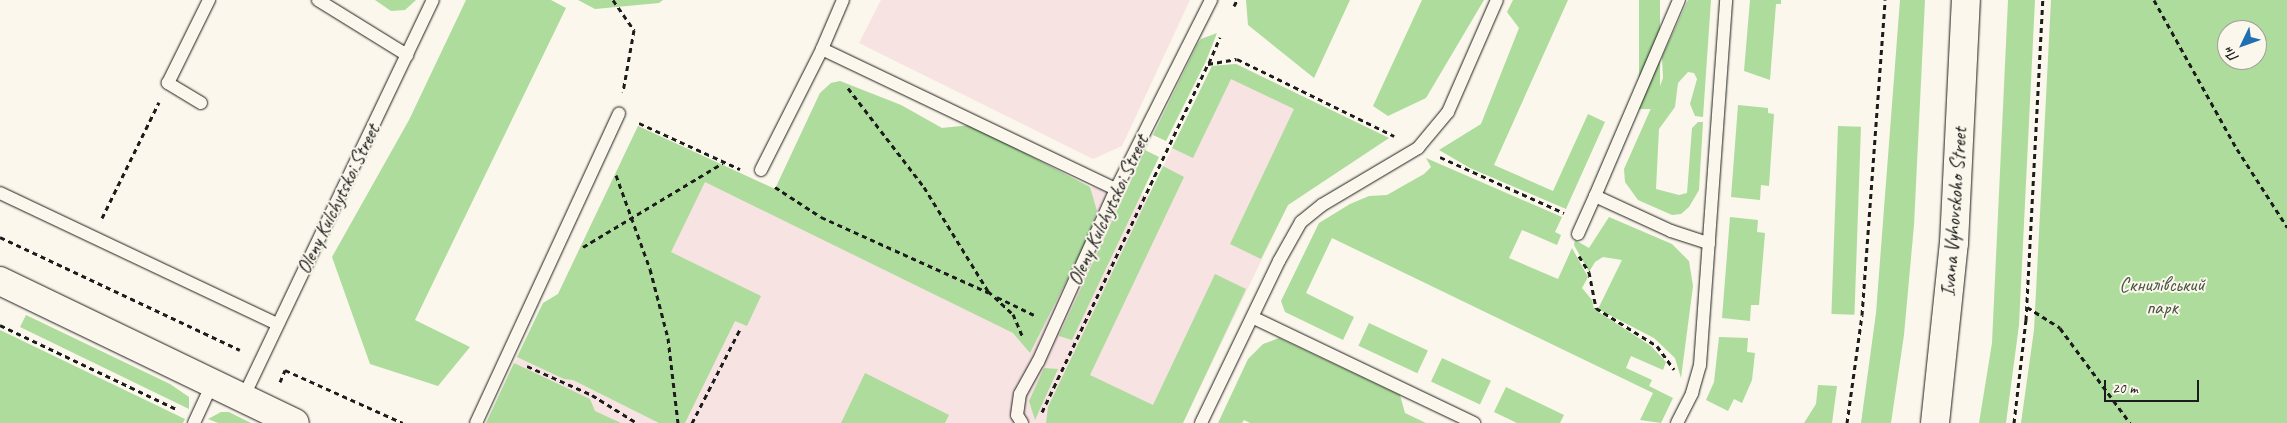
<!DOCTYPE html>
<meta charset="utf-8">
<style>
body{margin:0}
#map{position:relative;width:2287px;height:423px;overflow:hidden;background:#fbf7ec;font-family:Caveat,sans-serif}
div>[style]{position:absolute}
.built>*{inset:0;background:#f7e3e2}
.green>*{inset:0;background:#addc9c;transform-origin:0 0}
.path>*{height:3px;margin-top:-1.5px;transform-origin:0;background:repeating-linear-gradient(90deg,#1c1c1c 0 5px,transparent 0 9px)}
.roads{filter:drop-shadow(0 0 1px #1c1c1c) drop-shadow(0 0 1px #1c1c1c)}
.service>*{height:12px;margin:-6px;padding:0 6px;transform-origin:6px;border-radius:6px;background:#fbf7ec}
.tertiary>*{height:28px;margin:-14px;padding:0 14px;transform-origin:14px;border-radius:14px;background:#fbf7ec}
.secondary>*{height:28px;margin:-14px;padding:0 14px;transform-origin:14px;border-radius:14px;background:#fbf7ec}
span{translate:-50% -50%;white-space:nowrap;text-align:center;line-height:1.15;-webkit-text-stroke:4px #fbf7ec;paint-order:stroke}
.street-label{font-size:20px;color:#1c1c1c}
.park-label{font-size:20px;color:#485642}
.north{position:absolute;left:2217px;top:20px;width:50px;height:50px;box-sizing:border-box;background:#fbf7ec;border:1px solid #a29f99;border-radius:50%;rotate:228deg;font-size:14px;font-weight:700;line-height:20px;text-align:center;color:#1c1c1c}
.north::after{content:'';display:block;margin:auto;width:18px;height:22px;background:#1f6fb2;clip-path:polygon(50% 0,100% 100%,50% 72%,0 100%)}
.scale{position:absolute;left:2104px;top:380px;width:95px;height:22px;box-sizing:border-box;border:2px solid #1c1c1c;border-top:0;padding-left:6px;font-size:15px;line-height:18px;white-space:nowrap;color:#1c1c1c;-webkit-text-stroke:4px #fbf7ec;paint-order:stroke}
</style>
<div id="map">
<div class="built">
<i style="clip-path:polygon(881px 0,1190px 0,1122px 146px,1093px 159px,859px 43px)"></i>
<i style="clip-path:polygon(1236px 64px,1389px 138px,1288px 205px,1183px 423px,486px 423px,543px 303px,558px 294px,638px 126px,775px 189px,820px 93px,831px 83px,840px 81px,901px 105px,942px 128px,971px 125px,1090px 187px,1149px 196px,1212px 66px)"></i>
</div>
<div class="green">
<i style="clip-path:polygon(375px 0,416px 0,405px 10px,391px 11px)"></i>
<i style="clip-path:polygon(466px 0,551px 0,566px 8px,415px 320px,470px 347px,438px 386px,370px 364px,332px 257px,409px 120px)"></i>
<i style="clip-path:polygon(578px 0,663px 0,659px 3px,595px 9px)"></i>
<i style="clip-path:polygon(1246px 0,1350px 0,1314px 78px,1248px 25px)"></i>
<i style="clip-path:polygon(1422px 0,1484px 0,1426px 98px,1388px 116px,1373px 106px)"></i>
<i style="clip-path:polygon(1513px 0,1568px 0,1494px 165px,1553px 191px,1588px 114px,1605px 122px,1566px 209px,1470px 168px,1439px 150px,1481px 124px,1519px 28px,1507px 12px)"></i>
<i style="left:1639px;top:0;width:21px;height:109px"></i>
<i style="clip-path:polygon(1688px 0,1711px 0,1703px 117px,1695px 116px,1690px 104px,1697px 79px,1694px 73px,1688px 72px,1678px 83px,1675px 107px,1659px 129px,1656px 189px,1679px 195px,1687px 193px,1692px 128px,1698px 122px,1703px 122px,1699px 190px,1689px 207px,1681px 214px,1672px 215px,1638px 200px,1625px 182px,1624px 169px,1656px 97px,1663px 78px,1662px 57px)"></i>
<i style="clip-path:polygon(1750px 0,1781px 0,1781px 4px,1776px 4px,1770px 80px,1744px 71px)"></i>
<i style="clip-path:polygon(1900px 0,1925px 0,1914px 225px,1904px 335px,1891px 423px,1861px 423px,1876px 313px)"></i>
<i style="clip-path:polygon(2008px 0,2035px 0,2019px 325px,2006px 423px,1979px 423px,1992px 343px)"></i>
<i style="clip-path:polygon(evenodd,2051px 0,2287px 0,2287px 423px,2021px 423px,2034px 330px,2051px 0,2227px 30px,2257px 30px,2257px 60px,2227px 60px,2227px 30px)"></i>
<i style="clip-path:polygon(1217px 33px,1206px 61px,1166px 141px,1153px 135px,1197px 45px,1201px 39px)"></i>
<i style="clip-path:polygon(1236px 64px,1389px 138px,1288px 205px,1261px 259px,1230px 244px,1294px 109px,1231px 79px,1193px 158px,1172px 148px,1212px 66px)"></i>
<i style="clip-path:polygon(840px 81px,901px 105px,942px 128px,971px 125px,1090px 187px,1097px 211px,1087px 240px,1030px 353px,1013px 333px,705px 182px,671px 252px,761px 296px,747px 326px,735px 321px,685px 423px,659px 423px,573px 380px,564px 379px,517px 357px,543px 303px,558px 294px,638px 126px,775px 189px,820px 93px,831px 83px)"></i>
<i style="clip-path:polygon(1738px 105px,1768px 108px,1768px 113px,1774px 114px,1769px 186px,1761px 185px,1760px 200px,1731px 197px)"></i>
<i style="left:1838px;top:126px;width:23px;height:188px;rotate:2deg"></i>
<i style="clip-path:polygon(1145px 150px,1159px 157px,1072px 340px,1059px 336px)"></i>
<i style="clip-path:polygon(1426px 158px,1562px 217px,1555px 232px,1561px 235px,1557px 245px,1522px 230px,1509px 258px,1558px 279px,1572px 248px,1588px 277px,1582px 288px,1592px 300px,1594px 309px,1651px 346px,1666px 362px,1663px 370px,1631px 356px,1626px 368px,1652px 380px,1649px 386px,1673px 398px,1661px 423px,1640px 420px,1653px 393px,1332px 238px,1306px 293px,1354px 317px,1343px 340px,1285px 312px,1281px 301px,1319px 223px,1350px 204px,1369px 196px,1387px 195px,1424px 174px,1431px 167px)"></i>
<i style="clip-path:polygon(1163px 166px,1184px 177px,1090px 375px,1153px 405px,1215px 274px,1246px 289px,1183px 423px,1046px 423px,1048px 407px)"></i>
<i style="clip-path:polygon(1609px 217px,1672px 244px,1689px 261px,1693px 286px,1681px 378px,1675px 358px,1654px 338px,1598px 309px,1622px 260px,1603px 257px,1595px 262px,1589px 272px,1574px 245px,1575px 240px,1589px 248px)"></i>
<i style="clip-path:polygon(1730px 217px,1758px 220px,1757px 232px,1765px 233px,1759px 305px,1751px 305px,1750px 321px,1722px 318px)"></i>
<i style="clip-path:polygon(26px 315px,170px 384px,189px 397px,189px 409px,20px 327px)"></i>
<i style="left:1369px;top:323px;width:65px;height:25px;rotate:25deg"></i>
<i style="clip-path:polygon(0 330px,185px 419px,183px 423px,0 423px)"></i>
<i style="clip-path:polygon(1719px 337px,1748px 338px,1747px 352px,1755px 353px,1752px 380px,1742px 403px,1734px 399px,1728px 411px,1706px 400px,1714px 382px)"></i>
<i style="clip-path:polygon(1279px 338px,1400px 395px,1405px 413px,1426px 423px,1250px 423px,1244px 420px,1242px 423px,1218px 423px,1248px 359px,1263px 344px)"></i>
<i style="left:1442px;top:358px;width:54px;height:26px;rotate:25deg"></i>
<i style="clip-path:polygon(514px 363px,590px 399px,595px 411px,621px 423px,486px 423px)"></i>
<i style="clip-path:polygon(1044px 368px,1058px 369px,1035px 420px,1029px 401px)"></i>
<i style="clip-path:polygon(865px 373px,949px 415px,945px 423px,841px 423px)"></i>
<i style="clip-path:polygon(1818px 385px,1837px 386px,1832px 423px,1804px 423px,1816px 404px)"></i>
<i style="clip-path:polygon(1506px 387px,1564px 415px,1560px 423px,1517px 423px,1494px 412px)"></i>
<i style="clip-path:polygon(221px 412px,229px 412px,251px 423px,218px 423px,208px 419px)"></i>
</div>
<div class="path">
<i style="left:613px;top:0;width:37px;rotate:55deg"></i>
<i style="left:634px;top:30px;width:63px;rotate:100.1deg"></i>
<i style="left:2154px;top:0;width:171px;rotate:60.9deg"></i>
<i style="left:2237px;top:149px;width:93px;rotate:57.3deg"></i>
<i style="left:1234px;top:6px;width:7px;rotate:-63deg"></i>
<i style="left:1209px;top:63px;width:28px;rotate:-67deg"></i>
<i style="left:848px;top:88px;width:125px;rotate:52.5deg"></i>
<i style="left:924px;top:187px;width:122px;rotate:58.4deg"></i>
<i style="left:988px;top:291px;width:34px;rotate:43deg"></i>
<i style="left:1013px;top:314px;width:26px;rotate:67deg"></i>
<i style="left:639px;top:123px;width:111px;rotate:24.5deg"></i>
<i style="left:1440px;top:157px;width:136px;rotate:24.3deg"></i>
<i style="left:616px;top:175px;width:100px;rotate:70.1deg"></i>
<i style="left:650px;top:269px;width:71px;rotate:75.4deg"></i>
<i style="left:668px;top:338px;width:86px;rotate:83.3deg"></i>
<i style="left:775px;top:187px;width:55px;rotate:33.1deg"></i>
<i style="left:821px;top:217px;width:184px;rotate:24.3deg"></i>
<i style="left:102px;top:218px;width:129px;rotate:-63.8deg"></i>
<i style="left:0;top:237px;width:265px;rotate:25.2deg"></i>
<i style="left:583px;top:247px;width:163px;rotate:-31deg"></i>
<i style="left:1579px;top:256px;width:19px;rotate:58deg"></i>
<i style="left:1589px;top:272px;width:37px;rotate:79deg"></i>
<i style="left:1596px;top:308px;width:72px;rotate:31.9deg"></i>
<i style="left:1657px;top:346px;width:29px;rotate:54deg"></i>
<i style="left:997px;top:297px;width:41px;rotate:25.9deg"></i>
<i style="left:2027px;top:307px;width:39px;rotate:32deg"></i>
<i style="left:2060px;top:328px;width:118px;rotate:53.6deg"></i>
<i style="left:0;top:325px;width:195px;rotate:25.5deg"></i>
<i style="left:527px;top:366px;width:71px;rotate:24deg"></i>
<i style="left:592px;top:395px;width:53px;rotate:31.9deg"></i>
<i style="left:280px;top:382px;width:13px;rotate:-67deg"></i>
<i style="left:285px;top:370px;width:129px;rotate:24.2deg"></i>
<i style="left:1042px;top:412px;width:386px;rotate:-64.5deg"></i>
<i style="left:1208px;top:64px;width:29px;rotate:-10deg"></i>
<i style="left:1237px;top:59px;width:175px;rotate:26.1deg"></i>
<i style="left:692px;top:423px;width:106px;rotate:-62.9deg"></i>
<i style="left:1847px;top:423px;width:109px;rotate:-82.1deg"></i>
<i style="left:1862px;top:315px;width:316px;rotate:-85.8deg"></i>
<i style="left:2014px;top:423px;width:104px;rotate:-83.4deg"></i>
<i style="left:2026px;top:320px;width:320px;rotate:-87deg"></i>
</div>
<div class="roads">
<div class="service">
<i style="left:318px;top:0;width:105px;rotate:31.7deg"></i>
<i style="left:843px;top:0;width:53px;rotate:113.2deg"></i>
<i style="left:822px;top:49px;width:326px;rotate:25.5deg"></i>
<i style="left:1679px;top:0;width:213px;rotate:113.2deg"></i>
<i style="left:1595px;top:196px;width:84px;rotate:24.7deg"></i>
<i style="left:1671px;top:231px;width:40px;rotate:18deg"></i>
<i style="left:201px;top:103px;width:39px;rotate:-149deg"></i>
<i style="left:168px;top:83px;width:93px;rotate:-63.7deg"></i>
<i style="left:761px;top:170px;width:136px;rotate:-63.2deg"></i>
<i style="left:0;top:193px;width:306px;rotate:25.3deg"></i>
<i style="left:1578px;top:234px;width:42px;rotate:-65.9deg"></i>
<i style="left:1254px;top:318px;width:244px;rotate:25.5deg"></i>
<i style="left:243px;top:398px;width:441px;rotate:-64.5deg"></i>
<i style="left:194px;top:423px;width:43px;rotate:-65.2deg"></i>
<i style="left:476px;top:423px;width:341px;rotate:-65.2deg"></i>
<i style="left:1022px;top:423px;width:9px;rotate:-122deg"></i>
<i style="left:1017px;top:415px;width:21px;rotate:-82deg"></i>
<i style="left:1020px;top:394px;width:37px;rotate:-61deg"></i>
<i style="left:1038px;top:362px;width:190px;rotate:-65.7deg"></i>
<i style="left:1116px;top:189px;width:212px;rotate:-63.3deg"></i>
<i style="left:1201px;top:423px;width:180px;rotate:-64.3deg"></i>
<i style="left:1279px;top:261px;width:45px;rotate:-60.6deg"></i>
<i style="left:1301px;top:222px;width:27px;rotate:-39deg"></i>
<i style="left:1322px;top:205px;width:112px;rotate:-30.7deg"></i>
<i style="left:1418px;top:148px;width:47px;rotate:-50.2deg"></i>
<i style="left:1448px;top:112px;width:122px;rotate:-66.4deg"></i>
<i style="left:1677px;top:423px;width:34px;rotate:-63deg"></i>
<i style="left:1692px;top:393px;width:29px;rotate:-74deg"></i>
<i style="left:1700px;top:365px;width:366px;rotate:-85.9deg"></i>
</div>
<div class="tertiary">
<i style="left:0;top:281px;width:327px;rotate:25.7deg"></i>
</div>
<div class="secondary">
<i style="left:1935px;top:423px;width:181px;rotate:-84deg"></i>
<i style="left:1954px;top:243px;width:243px;rotate:-87.2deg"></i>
</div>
</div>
<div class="street-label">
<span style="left:338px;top:199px;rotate:-64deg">Oleny Kulchytskoi Street</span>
<span style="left:1108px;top:210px;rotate:-65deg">Oleny Kulchytskoi Street</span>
<span style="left:1954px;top:212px;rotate:-86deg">Ivana Vyhovskoho Street</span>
</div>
<div class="park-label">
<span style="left:2162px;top:296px">Скнилівський<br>парк</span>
</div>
<div class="north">Пн</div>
<div class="scale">20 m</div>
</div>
